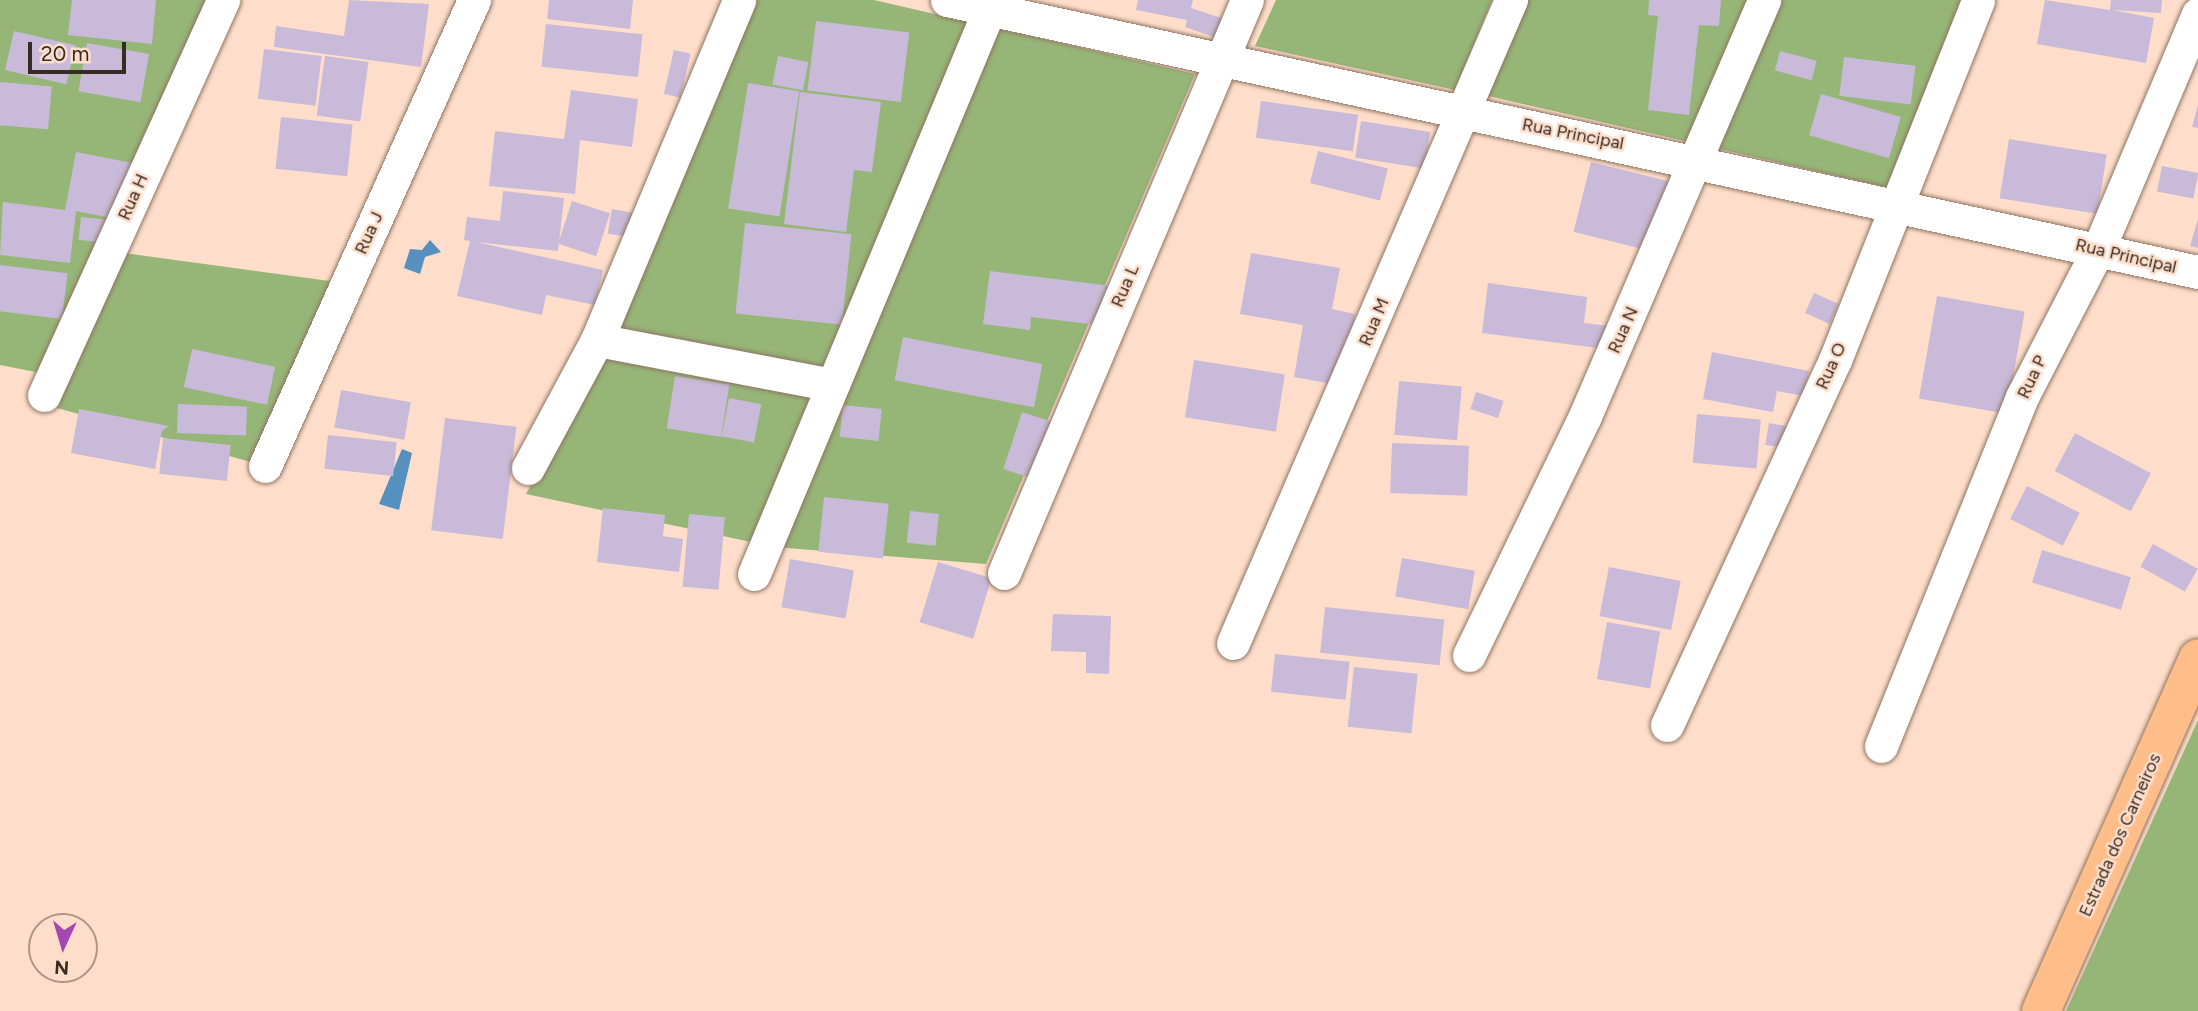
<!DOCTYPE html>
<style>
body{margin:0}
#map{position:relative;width:2198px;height:1011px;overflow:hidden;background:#fedeca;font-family:Figtree,sans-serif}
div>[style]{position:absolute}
.forest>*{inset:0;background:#96b677}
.water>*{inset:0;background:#5690bf}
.building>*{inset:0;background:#c8bad8;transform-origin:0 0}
.roads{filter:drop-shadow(0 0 2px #8f7361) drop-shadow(0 0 2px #8f7361)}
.street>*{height:33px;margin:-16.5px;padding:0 16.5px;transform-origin:16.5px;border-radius:16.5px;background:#fff}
.primary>*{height:38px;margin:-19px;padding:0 19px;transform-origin:19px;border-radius:19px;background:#febd89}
span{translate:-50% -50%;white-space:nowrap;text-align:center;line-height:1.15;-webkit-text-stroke:5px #fedeca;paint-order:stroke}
.street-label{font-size:18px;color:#372b23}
.north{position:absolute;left:28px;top:913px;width:70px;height:70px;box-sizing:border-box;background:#fedeca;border:2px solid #ae9687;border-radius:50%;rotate:184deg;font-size:19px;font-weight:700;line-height:28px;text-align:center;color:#372b23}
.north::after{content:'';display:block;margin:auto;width:24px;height:32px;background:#a347b1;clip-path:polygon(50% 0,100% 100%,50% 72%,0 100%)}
.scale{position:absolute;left:28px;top:42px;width:98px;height:32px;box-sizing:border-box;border:4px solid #372b23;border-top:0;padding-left:9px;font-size:21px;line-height:24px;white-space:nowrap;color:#372b23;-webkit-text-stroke:5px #fedeca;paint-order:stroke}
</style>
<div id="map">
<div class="forest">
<i style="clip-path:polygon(0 0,213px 0,41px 373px,0 365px)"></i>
<i style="clip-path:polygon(750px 0,874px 0,1195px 74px,986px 564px,774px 547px,526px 494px,602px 353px)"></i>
<i style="clip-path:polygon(1276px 0,1492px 0,1455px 90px,1255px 46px)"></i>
<i style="clip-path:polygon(1527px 0,1976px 0,1894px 189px,1484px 95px)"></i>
<i style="clip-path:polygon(124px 253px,337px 282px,265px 466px,57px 408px)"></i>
<i style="clip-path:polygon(2198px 720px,2198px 1011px,2066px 1011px)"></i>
</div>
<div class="water">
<i style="clip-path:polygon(430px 240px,441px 252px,425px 257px,420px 274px,404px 268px,410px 249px,422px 250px)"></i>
<i style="clip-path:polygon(402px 449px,412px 453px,399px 510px,379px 504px)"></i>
</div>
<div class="building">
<i style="clip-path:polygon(72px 0,156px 0,152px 44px,68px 35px)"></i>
<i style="clip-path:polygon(349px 0,429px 4px,421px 67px,274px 47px,276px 26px,344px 36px)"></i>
<i style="clip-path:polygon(549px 0,633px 0,630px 29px,547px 19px)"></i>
<i style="clip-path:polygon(1138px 0,1193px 0,1191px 8px,1224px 19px,1217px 38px,1185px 27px,1187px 20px,1136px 10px)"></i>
<i style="clip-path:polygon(1649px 0,1721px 0,1719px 26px,1699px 25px,1689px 115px,1648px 110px,1658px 16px,1648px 15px)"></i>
<i style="clip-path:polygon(2045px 0,2110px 10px,2111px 0,2162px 0,2161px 13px,2113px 10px,2154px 18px,2146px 63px,2037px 44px)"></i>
<i style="left:816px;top:21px;width:94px;height:70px;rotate:7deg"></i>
<i style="left:546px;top:24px;width:97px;height:43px;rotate:6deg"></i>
<i style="left:14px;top:31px;width:63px;height:40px;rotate:13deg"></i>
<i style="left:87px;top:43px;width:63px;height:49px;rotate:10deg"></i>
<i style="left:264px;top:49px;width:58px;height:50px;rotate:7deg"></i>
<i style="left:674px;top:50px;width:17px;height:45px;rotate:13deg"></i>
<i style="left:1780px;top:51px;width:38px;height:20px;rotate:15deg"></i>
<i style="left:325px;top:56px;width:44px;height:60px;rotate:8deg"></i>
<i style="left:778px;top:56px;width:31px;height:29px;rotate:11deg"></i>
<i style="left:1844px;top:57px;width:72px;height:39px;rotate:7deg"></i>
<i style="left:0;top:82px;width:52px;height:43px;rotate:5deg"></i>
<i style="left:748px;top:83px;width:52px;height:127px;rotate:9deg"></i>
<i style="clip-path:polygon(571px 90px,638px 99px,632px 147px,580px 140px,575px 194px,489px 186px,495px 131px,564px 139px)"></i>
<i style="clip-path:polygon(800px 92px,881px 102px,872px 172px,854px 170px,846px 232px,784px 224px)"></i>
<i style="left:1821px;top:94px;width:83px;height:43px;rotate:16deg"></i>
<i style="left:1261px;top:101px;width:98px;height:37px;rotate:8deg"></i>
<i style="clip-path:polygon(2198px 105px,2198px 128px,2192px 127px)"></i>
<i style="left:281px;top:117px;width:72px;height:52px;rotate:6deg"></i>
<i style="left:1361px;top:121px;width:70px;height:37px;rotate:9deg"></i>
<i style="left:2009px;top:139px;width:99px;height:60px;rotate:9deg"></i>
<i style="left:1318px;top:151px;width:72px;height:33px;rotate:14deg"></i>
<i style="clip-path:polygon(76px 152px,132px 163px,121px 220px,76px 211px,70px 263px,0 255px,3px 202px,65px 210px)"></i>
<i style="left:1591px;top:162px;width:86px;height:72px;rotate:14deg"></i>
<i style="left:2162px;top:166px;width:37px;height:26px;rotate:11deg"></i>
<i style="clip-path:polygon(503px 191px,564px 198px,558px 251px,476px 242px,603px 270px,595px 305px,546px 295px,542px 315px,457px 296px,470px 241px,464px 240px,467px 217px,500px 221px)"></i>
<i style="left:572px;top:201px;width:40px;height:45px;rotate:18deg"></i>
<i style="left:612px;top:209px;width:23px;height:25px;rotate:10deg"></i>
<i style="left:81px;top:217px;width:29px;height:23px;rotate:6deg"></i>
<i style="clip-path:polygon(2198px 219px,2198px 248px,2190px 246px)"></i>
<i style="left:745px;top:223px;width:107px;height:91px;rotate:6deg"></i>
<i style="clip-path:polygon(1251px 253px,1340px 268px,1332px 309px,1355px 314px,1343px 386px,1294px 377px,1303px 325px,1240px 314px)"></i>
<i style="left:0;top:265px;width:68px;height:46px;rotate:7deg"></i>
<i style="clip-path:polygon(990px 271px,1112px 286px,1107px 326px,1031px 317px,1030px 330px,983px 324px)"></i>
<i style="clip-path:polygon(1488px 283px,1587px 297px,1584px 323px,1609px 326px,1606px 349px,1482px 333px)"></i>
<i style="left:1814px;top:293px;width:27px;height:22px;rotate:24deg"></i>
<i style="left:1937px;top:296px;width:89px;height:104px;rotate:10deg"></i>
<i style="left:903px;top:337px;width:142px;height:44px;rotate:11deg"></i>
<i style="left:192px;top:349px;width:85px;height:39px;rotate:12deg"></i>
<i style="clip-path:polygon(1712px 352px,1809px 371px,1804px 396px,1777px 391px,1773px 412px,1703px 399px)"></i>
<i style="left:1194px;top:360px;width:92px;height:58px;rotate:9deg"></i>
<i style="left:675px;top:376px;width:55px;height:53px;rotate:9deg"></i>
<i style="left:1399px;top:381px;width:63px;height:54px;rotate:5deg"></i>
<i style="left:341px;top:390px;width:71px;height:38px;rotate:10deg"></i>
<i style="left:1476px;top:392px;width:29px;height:18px;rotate:18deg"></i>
<i style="left:729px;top:398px;width:33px;height:39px;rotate:11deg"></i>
<i style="left:178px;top:404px;width:69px;height:29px;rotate:2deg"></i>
<i style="left:843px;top:405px;width:39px;height:32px;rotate:6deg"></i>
<i style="clip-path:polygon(79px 409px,169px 426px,162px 431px,155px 469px,71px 453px)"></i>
<i style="left:1022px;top:412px;width:33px;height:60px;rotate:18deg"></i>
<i style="left:1697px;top:414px;width:64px;height:49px;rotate:5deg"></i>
<i style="left:445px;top:418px;width:72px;height:113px;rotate:7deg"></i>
<i style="left:1769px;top:423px;width:22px;height:22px;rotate:10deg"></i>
<i style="left:2075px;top:433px;width:86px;height:43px;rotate:28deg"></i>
<i style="left:328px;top:435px;width:69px;height:34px;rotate:6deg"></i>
<i style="left:163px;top:438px;width:68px;height:36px;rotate:6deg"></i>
<i style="left:1392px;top:443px;width:77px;height:50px;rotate:2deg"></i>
<i style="left:2027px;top:486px;width:59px;height:37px;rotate:27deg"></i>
<i style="left:824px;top:497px;width:65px;height:55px;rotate:6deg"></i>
<i style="clip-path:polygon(603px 508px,665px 515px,663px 536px,683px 539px,679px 572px,597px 562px)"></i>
<i style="left:910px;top:511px;width:29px;height:32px;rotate:6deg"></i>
<i style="left:689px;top:514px;width:36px;height:73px;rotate:5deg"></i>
<i style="left:2153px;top:544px;width:51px;height:26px;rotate:29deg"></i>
<i style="left:2042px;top:550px;width:93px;height:34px;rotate:17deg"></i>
<i style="left:1402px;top:558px;width:74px;height:39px;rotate:10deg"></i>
<i style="left:790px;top:559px;width:65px;height:49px;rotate:10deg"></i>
<i style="left:938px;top:562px;width:56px;height:63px;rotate:17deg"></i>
<i style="left:1609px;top:567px;width:73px;height:50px;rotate:11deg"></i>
<i style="left:1325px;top:607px;width:120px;height:46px;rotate:6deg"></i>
<i style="clip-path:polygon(1053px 614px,1111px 616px,1109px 674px,1086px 673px,1086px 652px,1051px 651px)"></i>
<i style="left:1607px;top:622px;width:54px;height:58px;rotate:10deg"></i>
<i style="left:1275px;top:654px;width:75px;height:38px;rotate:6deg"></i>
<i style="left:1354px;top:667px;width:64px;height:60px;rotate:6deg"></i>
</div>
<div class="roads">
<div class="street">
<i style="left:947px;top:0;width:1280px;rotate:12.27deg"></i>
<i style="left:597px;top:340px;width:239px;rotate:10.8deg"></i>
<i style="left:44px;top:395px;width:434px;rotate:-65.6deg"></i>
<i style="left:265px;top:466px;width:511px;rotate:-65.84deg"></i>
<i style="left:528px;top:468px;width:145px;rotate:-61.7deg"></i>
<i style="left:597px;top:340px;width:368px;rotate:-67.3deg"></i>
<i style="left:1004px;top:573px;width:622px;rotate:-67.02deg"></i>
<i style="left:754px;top:574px;width:613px;rotate:-67.37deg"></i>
<i style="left:1233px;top:643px;width:701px;rotate:-66.62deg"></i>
<i style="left:1469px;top:655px;width:266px;rotate:-64.1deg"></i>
<i style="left:1585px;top:416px;width:453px;rotate:-66.7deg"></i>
<i style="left:1667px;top:725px;width:402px;rotate:-65.3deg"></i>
<i style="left:1835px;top:360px;width:387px;rotate:-68.3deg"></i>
<i style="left:1881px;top:746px;width:376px;rotate:-68deg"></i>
<i style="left:2022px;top:397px;width:168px;rotate:-62.7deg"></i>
<i style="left:2099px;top:248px;width:254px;rotate:-67.1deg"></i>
</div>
<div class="primary">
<i style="left:2041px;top:1011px;width:386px;rotate:-66deg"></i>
</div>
</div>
<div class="street-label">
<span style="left:1573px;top:134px;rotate:11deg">Rua Principal</span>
<span style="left:133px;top:197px;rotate:-66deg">Rua H</span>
<span style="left:369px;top:233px;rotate:-66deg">Rua J</span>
<span style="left:2126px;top:256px;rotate:13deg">Rua Principal</span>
<span style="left:1125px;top:286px;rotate:-67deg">Rua L</span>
<span style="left:1374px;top:322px;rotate:-67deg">Rua M</span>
<span style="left:1623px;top:330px;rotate:-66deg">Rua N</span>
<span style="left:1831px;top:366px;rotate:-66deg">Rua O</span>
<span style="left:2032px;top:377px;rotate:-65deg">Rua P</span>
<span style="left:2120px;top:835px;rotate:-66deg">Estrada dos Carneiros</span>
</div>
<div class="north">N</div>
<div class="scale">20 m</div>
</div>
